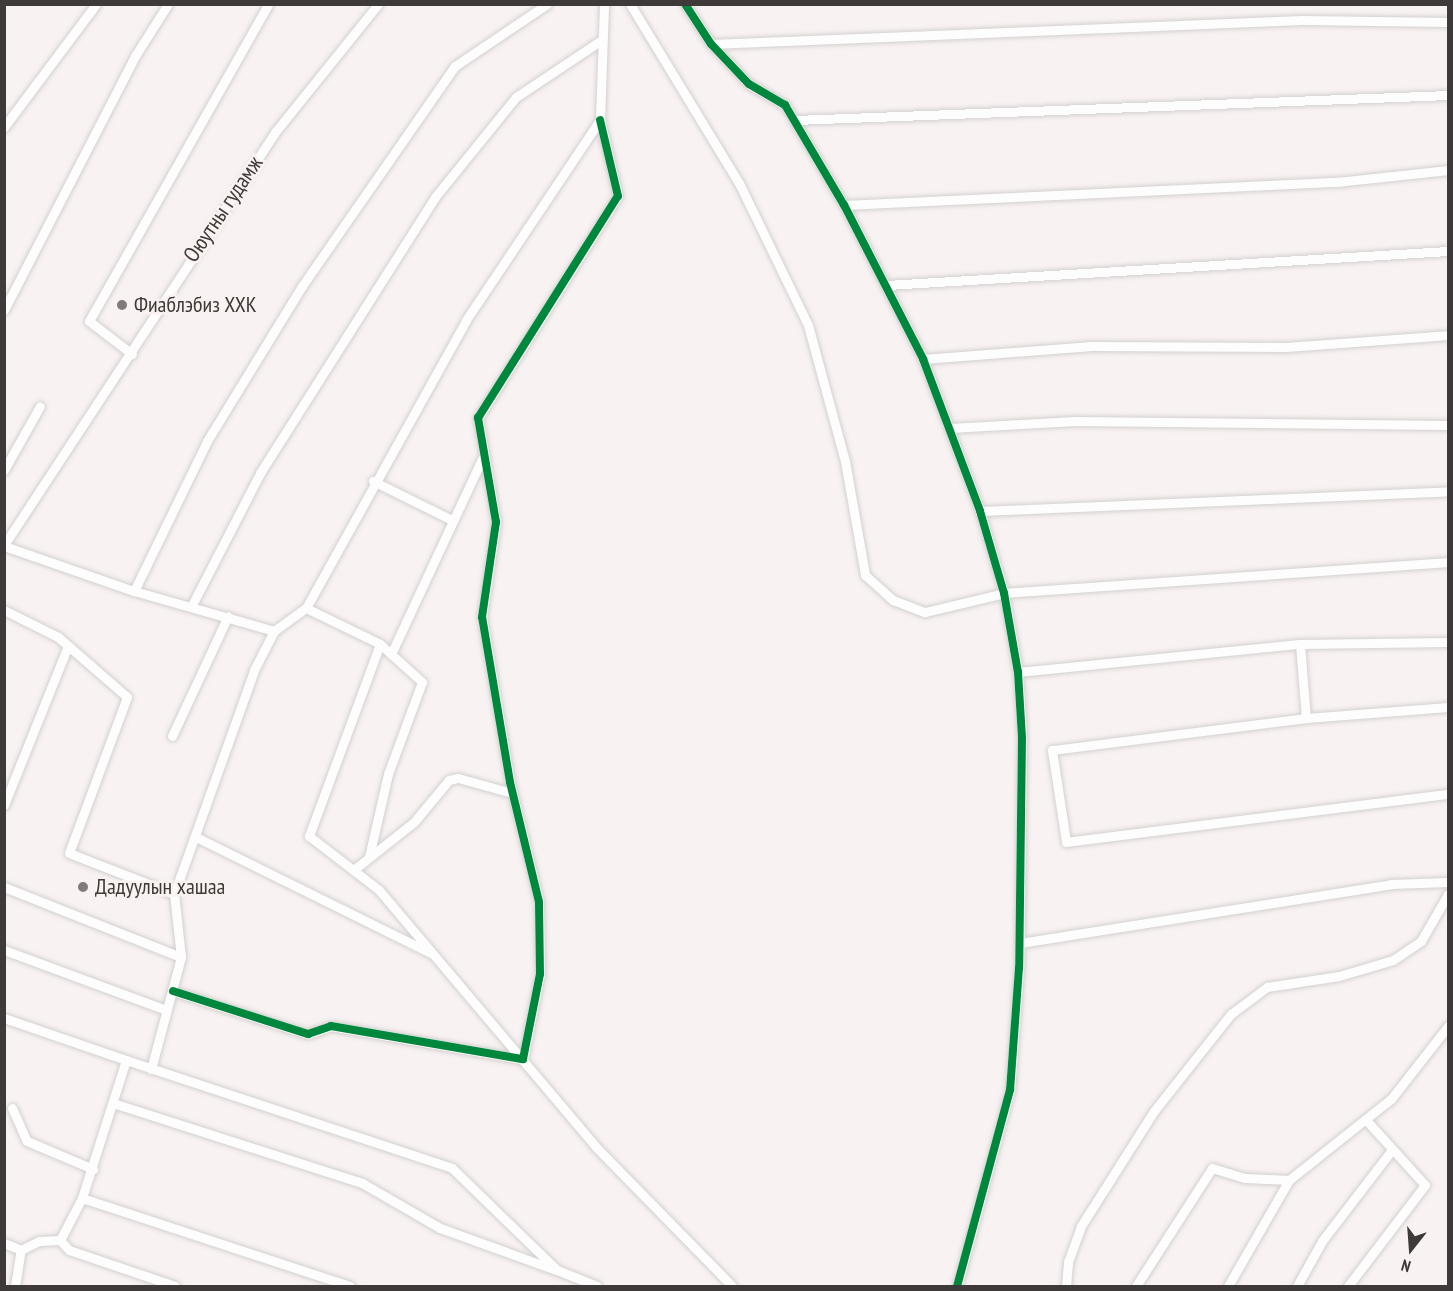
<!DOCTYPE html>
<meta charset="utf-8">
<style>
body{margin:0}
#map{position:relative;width:1453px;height:1291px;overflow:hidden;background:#f8f3f2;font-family:"PT Sans Narrow",sans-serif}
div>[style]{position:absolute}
.roads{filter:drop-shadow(0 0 2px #d3d0cf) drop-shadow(0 0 2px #d3d0cf)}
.minor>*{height:9px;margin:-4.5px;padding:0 4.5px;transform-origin:4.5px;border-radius:4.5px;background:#fefdfd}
.cycleway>*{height:8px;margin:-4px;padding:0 4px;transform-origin:4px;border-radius:4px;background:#00873e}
.dots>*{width:16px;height:16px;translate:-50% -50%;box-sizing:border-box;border:3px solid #faf2f0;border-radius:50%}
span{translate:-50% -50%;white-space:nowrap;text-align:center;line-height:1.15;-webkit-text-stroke:5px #faf2f0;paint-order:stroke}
.street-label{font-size:22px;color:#3d3a39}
.poi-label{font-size:22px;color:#3d3a39}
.left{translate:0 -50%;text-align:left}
.frame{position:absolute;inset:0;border:6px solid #3d3a39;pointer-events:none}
.north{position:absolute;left:1381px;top:1219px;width:60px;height:60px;-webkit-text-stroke:4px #faf2f0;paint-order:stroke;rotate:197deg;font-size:16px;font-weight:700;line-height:24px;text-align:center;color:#3d3a39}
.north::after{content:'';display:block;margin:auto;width:21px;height:27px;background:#3d3a39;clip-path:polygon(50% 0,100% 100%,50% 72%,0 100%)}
</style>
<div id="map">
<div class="roads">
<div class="minor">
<i style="left:630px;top:4px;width:210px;rotate:58.7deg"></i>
<i style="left:739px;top:183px;width:158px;rotate:64.1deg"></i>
<i style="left:808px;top:325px;width:141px;rotate:74.8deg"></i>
<i style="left:845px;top:461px;width:116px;rotate:80deg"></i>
<i style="left:865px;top:575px;width:38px;rotate:42deg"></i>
<i style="left:893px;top:600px;width:34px;rotate:21deg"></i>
<i style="left:925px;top:612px;width:81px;rotate:-13.5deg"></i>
<i style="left:1004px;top:593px;width:445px;rotate:-4deg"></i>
<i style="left:685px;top:4px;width:48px;rotate:57deg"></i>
<i style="left:711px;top:44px;width:55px;rotate:46.5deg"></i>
<i style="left:749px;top:84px;width:42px;rotate:30.3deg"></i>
<i style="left:785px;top:105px;width:116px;rotate:59.5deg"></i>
<i style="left:844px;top:205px;width:173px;rotate:62.8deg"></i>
<i style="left:923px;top:359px;width:162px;rotate:69.4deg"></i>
<i style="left:980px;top:511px;width:85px;rotate:73.7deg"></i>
<i style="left:1004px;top:593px;width:80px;rotate:80deg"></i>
<i style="left:1018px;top:672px;width:66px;rotate:86.5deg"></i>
<i style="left:1022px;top:738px;width:230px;rotate:90.7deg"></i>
<i style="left:1019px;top:968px;width:122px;rotate:94.2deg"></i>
<i style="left:1010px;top:1090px;width:203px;rotate:105.1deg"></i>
<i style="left:711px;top:44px;width:591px;rotate:-2.33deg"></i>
<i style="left:1302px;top:20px;width:146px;rotate:0.8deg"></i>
<i style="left:795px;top:120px;width:653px;rotate:-2.19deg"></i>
<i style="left:4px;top:127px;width:154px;rotate:-53.2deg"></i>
<i style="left:844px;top:205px;width:494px;rotate:-2.7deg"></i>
<i style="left:1337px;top:182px;width:112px;rotate:-6.2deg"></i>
<i style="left:887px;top:285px;width:562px;rotate:-3.47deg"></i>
<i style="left:4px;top:310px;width:286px;rotate:-62.7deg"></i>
<i style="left:135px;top:56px;width:62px;rotate:-57.6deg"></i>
<i style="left:132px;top:354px;width:54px;rotate:-142.5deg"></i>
<i style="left:89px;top:321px;width:364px;rotate:-60.5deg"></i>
<i style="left:923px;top:359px;width:169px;rotate:-4.4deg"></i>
<i style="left:1091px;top:346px;width:195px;rotate:0.3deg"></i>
<i style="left:1286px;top:347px;width:162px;rotate:-4.2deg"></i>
<i style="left:950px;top:428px;width:125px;rotate:-3.2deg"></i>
<i style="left:1075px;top:421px;width:373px;rotate:0.6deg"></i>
<i style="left:4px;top:470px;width:73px;rotate:-60.6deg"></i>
<i style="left:373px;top:481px;width:88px;rotate:26.3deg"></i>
<i style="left:980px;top:511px;width:468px;rotate:-2.4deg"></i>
<i style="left:4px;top:545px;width:495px;rotate:-56.7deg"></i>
<i style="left:276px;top:131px;width:163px;rotate:-51.2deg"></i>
<i style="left:4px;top:546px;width:138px;rotate:19.1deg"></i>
<i style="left:134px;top:591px;width:146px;rotate:15.9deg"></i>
<i style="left:134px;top:591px;width:167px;rotate:-64deg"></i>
<i style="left:207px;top:441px;width:182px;rotate:-58.5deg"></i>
<i style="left:302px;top:286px;width:268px;rotate:-55.2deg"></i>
<i style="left:455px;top:66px;width:111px;rotate:-34deg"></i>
<i style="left:192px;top:605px;width:148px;rotate:-62.7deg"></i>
<i style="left:260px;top:473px;width:327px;rotate:-57.6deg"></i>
<i style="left:435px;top:197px;width:129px;rotate:-51deg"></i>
<i style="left:516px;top:97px;width:101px;rotate:-33.7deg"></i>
<i style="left:306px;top:608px;width:82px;rotate:25.9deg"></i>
<i style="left:380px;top:644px;width:57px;rotate:42.1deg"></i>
<i style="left:422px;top:682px;width:98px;rotate:110.3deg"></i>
<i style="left:388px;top:774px;width:85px;rotate:102.9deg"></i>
<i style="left:4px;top:610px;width:60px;rotate:26.6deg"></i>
<i style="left:58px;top:637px;width:91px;rotate:41deg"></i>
<i style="left:127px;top:697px;width:166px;rotate:110.4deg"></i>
<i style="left:69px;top:853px;width:113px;rotate:21.3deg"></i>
<i style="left:380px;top:644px;width:205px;rotate:110.3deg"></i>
<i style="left:309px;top:836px;width:88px;rotate:37.6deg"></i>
<i style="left:379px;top:890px;width:336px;rotate:49.8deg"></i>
<i style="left:596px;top:1147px;width:194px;rotate:45.6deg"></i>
<i style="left:1300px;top:644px;width:74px;rotate:85.4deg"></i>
<i style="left:391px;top:654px;width:215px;rotate:-65deg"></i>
<i style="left:1018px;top:672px;width:283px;rotate:-5.7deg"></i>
<i style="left:1300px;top:644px;width:148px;rotate:-0.8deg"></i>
<i style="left:1448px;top:707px;width:142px;rotate:175.6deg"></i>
<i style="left:1306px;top:718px;width:256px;rotate:172.8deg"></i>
<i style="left:1052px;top:750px;width:93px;rotate:81.3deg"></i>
<i style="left:1066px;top:842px;width:385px;rotate:-7.2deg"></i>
<i style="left:172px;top:736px;width:132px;rotate:-65deg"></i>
<i style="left:4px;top:805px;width:169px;rotate:-68.1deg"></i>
<i style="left:196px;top:837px;width:264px;rotate:26.3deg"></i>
<i style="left:356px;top:868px;width:74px;rotate:-38.4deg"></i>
<i style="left:414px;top:822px;width:55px;rotate:-50.2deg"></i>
<i style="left:449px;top:780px;width:9px;rotate:-13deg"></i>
<i style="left:458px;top:778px;width:56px;rotate:15.5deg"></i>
<i style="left:4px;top:887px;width:190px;rotate:21.6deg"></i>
<i style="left:181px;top:957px;width:63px;rotate:-96.3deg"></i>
<i style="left:174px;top:894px;width:238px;rotate:-70.3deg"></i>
<i style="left:254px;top:670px;width:44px;rotate:-62.9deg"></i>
<i style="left:274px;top:631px;width:39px;rotate:-36deg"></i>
<i style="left:306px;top:608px;width:329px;rotate:-60.9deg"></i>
<i style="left:466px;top:320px;width:241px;rotate:-56.2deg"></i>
<i style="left:600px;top:120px;width:116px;rotate:-88deg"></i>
<i style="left:1020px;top:943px;width:376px;rotate:-9deg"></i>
<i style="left:1391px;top:884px;width:57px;rotate:-2deg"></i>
<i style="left:4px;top:950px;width:173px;rotate:20.3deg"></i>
<i style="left:173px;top:991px;width:142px;rotate:17.7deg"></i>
<i style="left:308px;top:1034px;width:24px;rotate:-19deg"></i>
<i style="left:331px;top:1026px;width:195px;rotate:9.8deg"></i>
<i style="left:523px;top:1059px;width:87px;rotate:-78.7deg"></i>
<i style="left:540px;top:974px;width:72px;rotate:-90.8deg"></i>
<i style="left:539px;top:902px;width:123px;rotate:-103.6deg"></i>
<i style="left:510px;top:782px;width:167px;rotate:-99.6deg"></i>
<i style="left:482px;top:617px;width:96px;rotate:-81.6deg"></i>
<i style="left:496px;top:522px;width:106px;rotate:-99.8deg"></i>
<i style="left:478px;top:418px;width:262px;rotate:-57.8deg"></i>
<i style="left:618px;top:196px;width:78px;rotate:-103.3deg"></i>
<i style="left:4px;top:1018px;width:129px;rotate:19deg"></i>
<i style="left:126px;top:1060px;width:145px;rotate:107.7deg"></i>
<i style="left:82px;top:1198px;width:47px;rotate:117.6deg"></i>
<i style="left:126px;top:1060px;width:343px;rotate:18.3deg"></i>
<i style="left:452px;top:1168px;width:146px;rotate:44.2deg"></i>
<i style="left:557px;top:1270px;width:43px;rotate:21.8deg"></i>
<i style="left:151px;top:1069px;width:116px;rotate:-75deg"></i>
<i style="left:113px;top:1103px;width:262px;rotate:17.8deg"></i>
<i style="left:362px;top:1183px;width:90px;rotate:30deg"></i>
<i style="left:440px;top:1228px;width:123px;rotate:19.9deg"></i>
<i style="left:12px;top:1108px;width:36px;rotate:66deg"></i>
<i style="left:27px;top:1141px;width:72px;rotate:23deg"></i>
<i style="left:82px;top:1198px;width:282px;rotate:18.2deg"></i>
<i style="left:4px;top:1243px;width:18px;rotate:22deg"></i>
<i style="left:21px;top:1250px;width:20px;rotate:-27deg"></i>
<i style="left:39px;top:1241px;width:21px;rotate:-3deg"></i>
<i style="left:60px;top:1240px;width:13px;rotate:48deg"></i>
<i style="left:69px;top:1250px;width:112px;rotate:18.8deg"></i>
<i style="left:15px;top:1286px;width:36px;rotate:-81deg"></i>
<i style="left:1066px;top:1286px;width:24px;rotate:-85deg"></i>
<i style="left:1068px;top:1262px;width:38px;rotate:-70deg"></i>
<i style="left:1081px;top:1226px;width:136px;rotate:-57.6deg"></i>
<i style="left:1154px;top:1111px;width:124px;rotate:-51.6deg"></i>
<i style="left:1231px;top:1014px;width:45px;rotate:-36.9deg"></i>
<i style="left:1267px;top:987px;width:73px;rotate:-8.7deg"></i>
<i style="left:1339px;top:976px;width:56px;rotate:-16.5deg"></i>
<i style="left:1393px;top:960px;width:34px;rotate:-34deg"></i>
<i style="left:1421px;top:941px;width:54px;rotate:-60.1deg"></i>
<i style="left:1136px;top:1286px;width:140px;rotate:-57.2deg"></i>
<i style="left:1212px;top:1168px;width:34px;rotate:17deg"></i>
<i style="left:1245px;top:1178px;width:44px;rotate:2.6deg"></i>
<i style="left:1228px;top:1286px;width:122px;rotate:-60.1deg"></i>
<i style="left:1289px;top:1180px;width:130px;rotate:-38.5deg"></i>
<i style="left:1391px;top:1099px;width:93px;rotate:-52deg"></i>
<i style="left:1297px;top:1286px;width:51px;rotate:-60.9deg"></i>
<i style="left:1322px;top:1241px;width:113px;rotate:-52.5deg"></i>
<i style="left:1348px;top:1286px;width:127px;rotate:-52.7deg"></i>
<i style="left:1425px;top:1185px;width:88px;rotate:-132.2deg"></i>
</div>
</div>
<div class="cycleway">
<i style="left:685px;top:4px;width:48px;rotate:57deg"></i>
<i style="left:711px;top:44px;width:55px;rotate:46.5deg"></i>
<i style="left:749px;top:84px;width:42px;rotate:30.3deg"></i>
<i style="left:785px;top:105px;width:116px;rotate:59.5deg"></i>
<i style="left:844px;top:205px;width:173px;rotate:62.8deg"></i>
<i style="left:923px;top:359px;width:162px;rotate:69.4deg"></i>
<i style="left:980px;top:511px;width:85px;rotate:73.7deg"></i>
<i style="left:1004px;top:593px;width:80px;rotate:80deg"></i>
<i style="left:1018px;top:672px;width:66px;rotate:86.5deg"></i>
<i style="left:1022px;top:738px;width:230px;rotate:90.7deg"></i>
<i style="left:1019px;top:968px;width:122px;rotate:94.2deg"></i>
<i style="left:1010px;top:1090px;width:203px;rotate:105.1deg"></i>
<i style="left:173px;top:991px;width:142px;rotate:17.7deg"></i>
<i style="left:308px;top:1034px;width:24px;rotate:-19deg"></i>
<i style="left:331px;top:1026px;width:195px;rotate:9.8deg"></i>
<i style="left:523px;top:1059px;width:87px;rotate:-78.7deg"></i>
<i style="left:540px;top:974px;width:72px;rotate:-90.8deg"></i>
<i style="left:539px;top:902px;width:123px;rotate:-103.6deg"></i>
<i style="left:510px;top:782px;width:167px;rotate:-99.6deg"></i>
<i style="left:482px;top:617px;width:96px;rotate:-81.6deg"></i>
<i style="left:496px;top:522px;width:106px;rotate:-99.8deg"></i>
<i style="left:478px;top:418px;width:262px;rotate:-57.8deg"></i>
<i style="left:618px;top:196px;width:78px;rotate:-103.3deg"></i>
</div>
<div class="dots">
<i style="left:122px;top:305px;background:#7e7b7a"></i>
<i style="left:83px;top:887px;background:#7e7b7a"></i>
</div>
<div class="street-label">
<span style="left:223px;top:209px;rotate:-56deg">Оюутны гудамж</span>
</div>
<div class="poi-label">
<span class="left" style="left:134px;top:305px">Фиаблэбиз ХХК</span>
<span class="left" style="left:95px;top:887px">Дадуулын хашаа</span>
</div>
<div class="frame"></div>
<div class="north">N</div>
</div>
